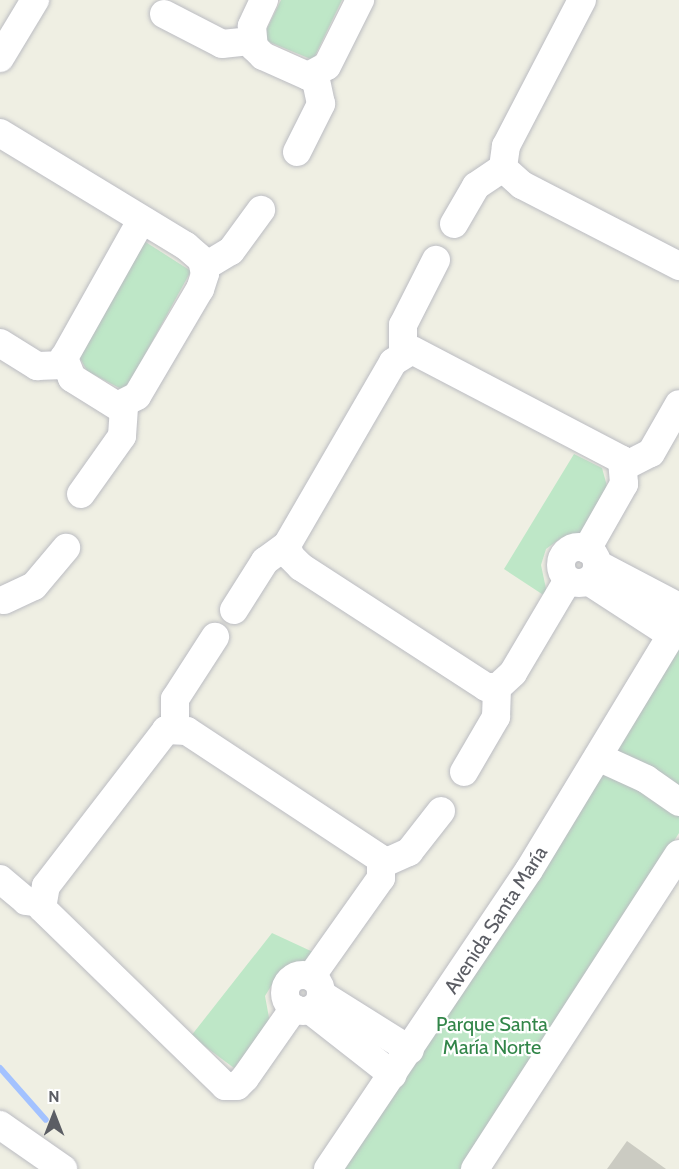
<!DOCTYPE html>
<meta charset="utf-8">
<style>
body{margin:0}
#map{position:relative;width:679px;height:1169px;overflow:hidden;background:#efefe3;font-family:Cabin,sans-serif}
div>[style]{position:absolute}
.green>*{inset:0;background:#bee7c7}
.stream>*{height:6px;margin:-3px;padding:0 3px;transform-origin:3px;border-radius:3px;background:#a3c2ff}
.building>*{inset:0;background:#cbcbc2}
.roads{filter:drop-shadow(0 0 2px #bbbcc2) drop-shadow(0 0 2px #bbbcc2)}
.minor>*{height:28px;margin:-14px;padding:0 14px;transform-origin:14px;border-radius:14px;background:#fff}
.minor>.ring{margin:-14px;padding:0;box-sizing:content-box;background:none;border:28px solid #fff;border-radius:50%}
span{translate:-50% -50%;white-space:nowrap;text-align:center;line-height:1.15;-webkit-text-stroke:4.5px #fff;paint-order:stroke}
.street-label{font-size:20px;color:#5b5d64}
.park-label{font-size:20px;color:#318548}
.north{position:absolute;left:24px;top:1085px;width:60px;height:60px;-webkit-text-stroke:4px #fff;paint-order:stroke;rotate:0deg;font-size:16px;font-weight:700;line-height:24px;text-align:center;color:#5b5d64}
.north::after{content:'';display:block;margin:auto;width:21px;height:27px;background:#5b5d64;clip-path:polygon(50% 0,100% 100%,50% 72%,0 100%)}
</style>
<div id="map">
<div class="green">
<i style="clip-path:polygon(281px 0,342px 0,313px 60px,262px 39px)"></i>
<i style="clip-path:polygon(144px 241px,191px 271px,125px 391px,87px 371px,80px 358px)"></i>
<i style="clip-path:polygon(574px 454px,602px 468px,607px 486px,580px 537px,561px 538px,546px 549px,541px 565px,548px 598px,504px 569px)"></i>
<i style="clip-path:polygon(679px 646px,679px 833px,538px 1056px,460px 1169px,344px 1169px,581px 809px)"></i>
<i style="clip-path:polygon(272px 933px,313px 952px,311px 963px,276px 978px,265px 996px,270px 1023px,234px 1068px,191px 1036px)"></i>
</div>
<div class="stream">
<i style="left:0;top:1068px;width:69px;rotate:48.5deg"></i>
</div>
<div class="building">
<i style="clip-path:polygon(627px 1141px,666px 1169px,607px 1169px)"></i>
</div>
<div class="roads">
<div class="minor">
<i style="left:264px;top:0;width:29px;rotate:115deg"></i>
<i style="left:252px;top:26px;width:21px;rotate:85deg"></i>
<i style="left:254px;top:47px;width:13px;rotate:45deg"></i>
<i style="left:263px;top:56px;width:49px;rotate:24deg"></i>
<i style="left:308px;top:76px;width:21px;rotate:-28deg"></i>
<i style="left:327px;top:66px;width:74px;rotate:-63.4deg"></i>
<i style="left:582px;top:0;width:165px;rotate:117.5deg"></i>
<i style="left:506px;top:146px;width:22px;rotate:98deg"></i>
<i style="left:503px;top:168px;width:25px;rotate:42deg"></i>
<i style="left:522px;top:185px;width:177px;rotate:27.3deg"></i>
<i style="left:164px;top:14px;width:65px;rotate:27.3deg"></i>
<i style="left:222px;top:44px;width:30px;rotate:-6deg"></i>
<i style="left:0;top:58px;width:68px;rotate:-58.9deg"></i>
<i style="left:0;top:133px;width:218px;rotate:31.3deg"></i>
<i style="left:186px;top:246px;width:21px;rotate:41deg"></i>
<i style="left:202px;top:260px;width:14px;rotate:78deg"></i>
<i style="left:205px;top:274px;width:16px;rotate:108deg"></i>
<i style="left:200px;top:289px;width:124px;rotate:120.5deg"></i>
<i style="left:137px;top:396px;width:22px;rotate:153deg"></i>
<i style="left:117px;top:406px;width:53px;rotate:-148.1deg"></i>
<i style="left:72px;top:378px;width:22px;rotate:-112deg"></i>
<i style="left:64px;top:358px;width:157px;rotate:-60.7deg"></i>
<i style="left:297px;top:152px;width:54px;rotate:-63.4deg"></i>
<i style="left:321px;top:104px;width:30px;rotate:-102deg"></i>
<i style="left:454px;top:224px;width:44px;rotate:-59.9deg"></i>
<i style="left:476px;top:186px;width:32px;rotate:-34deg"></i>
<i style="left:204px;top:267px;width:31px;rotate:-31deg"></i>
<i style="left:231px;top:251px;width:51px;rotate:-53.8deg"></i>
<i style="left:0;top:343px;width:44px;rotate:31.9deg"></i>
<i style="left:37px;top:366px;width:27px;rotate:-2deg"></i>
<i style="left:403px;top:351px;width:26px;rotate:-90deg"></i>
<i style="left:403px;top:325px;width:73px;rotate:-63.1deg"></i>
<i style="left:625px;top:466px;width:29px;rotate:-27deg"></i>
<i style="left:651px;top:453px;width:56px;rotate:-60.3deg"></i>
<i style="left:81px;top:494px;width:71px;rotate:-54.7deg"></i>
<i style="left:122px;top:436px;width:30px;rotate:-86deg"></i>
<i class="ring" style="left:561px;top:547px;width:8px;height:8px"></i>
<i style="left:597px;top:564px;width:93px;rotate:27.7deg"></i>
<i style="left:568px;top:580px;width:108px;rotate:120.6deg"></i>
<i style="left:513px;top:673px;width:21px;rotate:137deg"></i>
<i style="left:498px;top:687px;width:12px;rotate:180deg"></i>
<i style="left:486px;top:687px;width:221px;rotate:-147deg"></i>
<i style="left:301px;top:567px;width:16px;rotate:-135deg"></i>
<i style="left:290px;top:556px;width:11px;rotate:-105deg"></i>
<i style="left:287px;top:545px;width:211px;rotate:-59.9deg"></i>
<i style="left:393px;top:362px;width:22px;rotate:-32deg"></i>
<i style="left:412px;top:350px;width:237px;rotate:27.6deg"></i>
<i style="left:622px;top:460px;width:24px;rotate:85deg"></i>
<i style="left:624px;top:484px;width:75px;rotate:119.6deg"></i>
<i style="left:588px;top:581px;width:99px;rotate:33deg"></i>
<i style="left:4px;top:600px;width:33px;rotate:-25deg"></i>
<i style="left:34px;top:586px;width:50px;rotate:-49.9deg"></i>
<i style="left:234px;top:610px;width:58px;rotate:-57.7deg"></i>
<i style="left:265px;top:561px;width:27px;rotate:-36deg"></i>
<i style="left:175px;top:727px;width:28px;rotate:-90deg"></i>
<i style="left:175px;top:699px;width:74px;rotate:-57.2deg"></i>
<i style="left:598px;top:757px;width:53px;rotate:24.6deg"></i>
<i style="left:646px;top:779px;width:40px;rotate:34.9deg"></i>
<i style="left:464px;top:772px;width:64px;rotate:-59.8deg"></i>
<i style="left:496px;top:717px;width:30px;rotate:-88deg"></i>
<i style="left:382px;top:864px;width:30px;rotate:-24deg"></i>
<i style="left:409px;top:852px;width:52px;rotate:-52deg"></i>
<i style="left:0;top:879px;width:34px;rotate:40deg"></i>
<i style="left:26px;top:901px;width:15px;rotate:8deg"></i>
<i class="ring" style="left:285px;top:975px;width:8px;height:8px"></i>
<i style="left:321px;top:994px;width:105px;rotate:32.2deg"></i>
<i style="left:294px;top:1008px;width:85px;rotate:125deg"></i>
<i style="left:245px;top:1078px;width:11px;rotate:135deg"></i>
<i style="left:237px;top:1086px;width:12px;rotate:180deg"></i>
<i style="left:225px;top:1086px;width:255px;rotate:-135.8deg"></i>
<i style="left:42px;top:908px;width:22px;rotate:-80deg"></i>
<i style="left:46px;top:886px;width:197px;rotate:-52.4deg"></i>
<i style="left:166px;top:730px;width:21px;rotate:3deg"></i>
<i style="left:187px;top:731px;width:232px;rotate:33.4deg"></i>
<i style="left:381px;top:859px;width:19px;rotate:90deg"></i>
<i style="left:381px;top:878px;width:121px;rotate:125.3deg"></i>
<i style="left:310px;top:1010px;width:105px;rotate:38.1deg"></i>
<i style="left:0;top:1125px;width:77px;rotate:34.9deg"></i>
<i style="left:328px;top:1169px;width:360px;rotate:-56.1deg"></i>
<i style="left:529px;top:870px;width:290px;rotate:-58.8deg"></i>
<i style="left:475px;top:1169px;width:375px;rotate:-57.1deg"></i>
</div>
</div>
<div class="street-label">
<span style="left:496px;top:920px;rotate:-57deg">Avenida Santa María</span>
</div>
<div class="park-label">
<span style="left:492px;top:1036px">Parque Santa<br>María Norte</span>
</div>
<div class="north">N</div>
</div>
